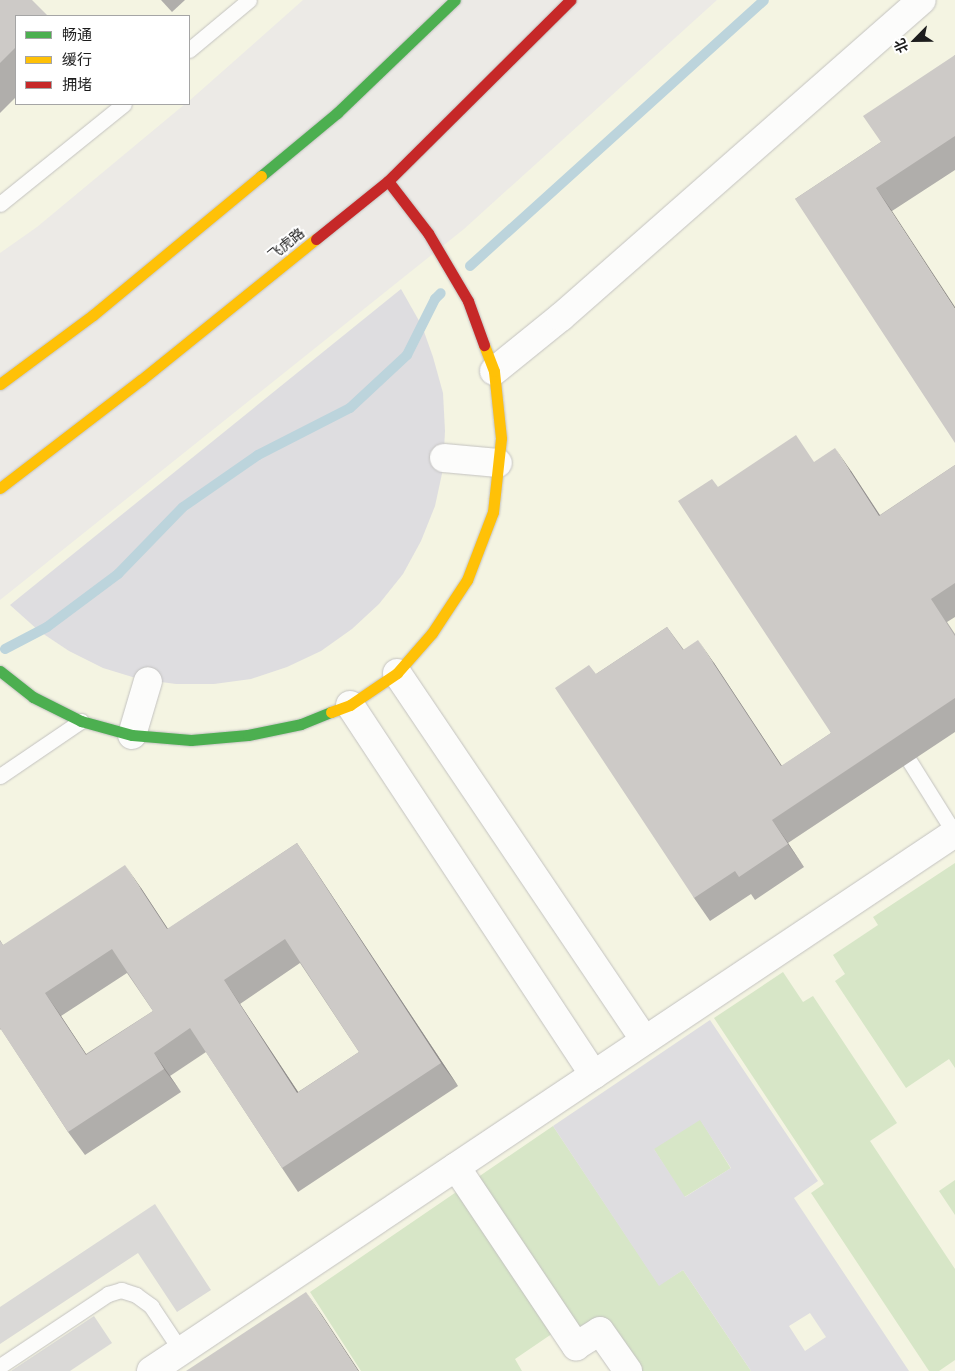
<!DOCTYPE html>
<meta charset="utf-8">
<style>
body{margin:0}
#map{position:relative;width:955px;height:1371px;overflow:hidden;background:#eceae6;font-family:Jost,"Noto Sans SC",sans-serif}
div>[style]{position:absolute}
.education>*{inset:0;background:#f4f4e2}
.religious>*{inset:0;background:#dad9d7}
.grass>*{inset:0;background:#d7e6c7;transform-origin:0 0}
.plaza>*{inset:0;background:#dedde0}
.stream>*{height:10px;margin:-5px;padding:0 5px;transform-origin:5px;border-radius:5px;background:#bcd4dc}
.roads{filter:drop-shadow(0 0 1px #c3c2c0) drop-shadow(0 0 1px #c3c2c0)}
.lane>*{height:15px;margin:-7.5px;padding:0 7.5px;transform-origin:7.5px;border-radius:7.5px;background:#fcfcfb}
.street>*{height:28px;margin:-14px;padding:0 14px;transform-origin:14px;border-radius:14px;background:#fcfcfb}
.fast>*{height:11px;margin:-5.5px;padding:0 5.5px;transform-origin:5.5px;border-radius:5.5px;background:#4caf50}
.slow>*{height:11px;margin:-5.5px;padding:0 5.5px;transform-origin:5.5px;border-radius:5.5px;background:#ffc107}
.jam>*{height:11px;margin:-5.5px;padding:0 5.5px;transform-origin:5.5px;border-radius:5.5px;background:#c62828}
.wall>*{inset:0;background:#b0aeab}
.shaded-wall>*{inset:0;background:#908d8b}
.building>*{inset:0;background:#cdcac7}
span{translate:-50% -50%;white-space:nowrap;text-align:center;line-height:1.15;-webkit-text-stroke:4px #fff;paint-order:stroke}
.street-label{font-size:14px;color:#1d1d1d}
.legend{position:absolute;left:15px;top:15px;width:175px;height:90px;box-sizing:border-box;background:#fff;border:1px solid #a5a5a5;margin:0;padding:6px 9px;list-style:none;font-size:15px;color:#1d1d1d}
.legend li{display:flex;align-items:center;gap:10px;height:25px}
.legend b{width:25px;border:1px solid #a5a5a5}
.north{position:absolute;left:890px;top:15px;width:50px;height:50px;-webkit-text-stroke:4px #fff;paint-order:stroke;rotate:247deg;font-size:14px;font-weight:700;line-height:20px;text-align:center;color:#1d1d1d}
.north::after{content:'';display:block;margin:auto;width:18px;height:22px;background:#1d1d1d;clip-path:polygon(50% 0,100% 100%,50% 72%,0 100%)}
</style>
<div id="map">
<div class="education">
<i style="clip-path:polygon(0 0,303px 0,189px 101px,189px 16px,16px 16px,16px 104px,185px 104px,37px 227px,0 253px)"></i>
<i style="clip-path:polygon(717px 0,955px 0,955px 1371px,0 1371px,0 600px,464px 229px)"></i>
</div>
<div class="religious">
<i style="clip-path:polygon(155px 1204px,211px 1290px,177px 1312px,138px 1253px,0 1344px,0 1307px)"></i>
<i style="clip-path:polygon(94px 1316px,112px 1343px,70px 1371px,11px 1371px)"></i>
</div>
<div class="grass">
<i style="clip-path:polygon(955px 863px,955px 1068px,949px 1059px,906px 1088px,835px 981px,845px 974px,833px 955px,878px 925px,873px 917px)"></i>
<i style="clip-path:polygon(783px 972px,803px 1002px,813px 996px,897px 1123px,870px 1141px,955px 1269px,955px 1360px,939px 1371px,929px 1371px,811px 1193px,824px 1184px,714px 1018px)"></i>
<i style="left:700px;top:1119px;width:58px;height:55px;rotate:58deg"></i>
<i style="clip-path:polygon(553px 1126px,659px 1285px,683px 1270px,751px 1371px,628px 1371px,600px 1331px,559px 1329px,515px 1359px,522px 1371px,361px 1371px,310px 1292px)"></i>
<i style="clip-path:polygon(955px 1180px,955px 1215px,939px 1191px)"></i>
</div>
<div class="plaza">
<i style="clip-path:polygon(401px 289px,422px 326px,433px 357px,443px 393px,445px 431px,443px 469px,435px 506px,421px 541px,403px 574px,379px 604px,352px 629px,321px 651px,287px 667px,251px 679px,214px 684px,176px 684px,139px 679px,103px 668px,69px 651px,39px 631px,10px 605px)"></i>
<i style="clip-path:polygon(evenodd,710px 1020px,818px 1181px,794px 1198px,909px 1371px,751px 1371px,683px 1270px,659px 1286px,553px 1126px,710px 1020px,700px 1120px,731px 1168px,685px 1197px,654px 1149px,700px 1120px,710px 1020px,810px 1313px,826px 1337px,805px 1351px,789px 1326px,810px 1313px)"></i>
</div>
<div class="stream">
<i style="left:470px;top:266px;width:396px;rotate:-42.1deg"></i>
<i style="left:5px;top:649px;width:47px;rotate:-27.6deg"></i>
<i style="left:47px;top:627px;width:89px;rotate:-36.7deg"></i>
<i style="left:118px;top:574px;width:93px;rotate:-45.9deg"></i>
<i style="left:183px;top:507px;width:91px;rotate:-34.7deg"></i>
<i style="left:258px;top:455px;width:103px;rotate:-27.1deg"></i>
<i style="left:350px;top:408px;width:78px;rotate:-42.9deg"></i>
<i style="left:407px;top:355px;width:63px;rotate:-63.4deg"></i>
<i style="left:435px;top:299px;width:8px;rotate:-45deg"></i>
</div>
<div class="roads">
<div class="lane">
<i style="left:189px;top:50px;width:78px;rotate:-39.8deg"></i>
<i style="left:0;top:204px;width:159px;rotate:-38.9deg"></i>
<i style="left:910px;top:762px;width:85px;rotate:58deg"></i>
<i style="left:0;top:776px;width:98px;rotate:-34.2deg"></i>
<i style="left:0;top:1366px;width:130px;rotate:-33.7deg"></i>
<i style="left:108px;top:1294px;width:14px;rotate:-17deg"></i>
<i style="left:121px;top:1290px;width:16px;rotate:18deg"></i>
<i style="left:136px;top:1295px;width:19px;rotate:36deg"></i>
<i style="left:151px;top:1306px;width:54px;rotate:56.3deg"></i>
</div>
<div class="street">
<i style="left:494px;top:371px;width:86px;rotate:-38.9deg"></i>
<i style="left:561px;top:317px;width:480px;rotate:-41.3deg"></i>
<i style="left:444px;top:458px;width:54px;rotate:5.3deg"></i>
<i style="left:397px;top:673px;width:443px;rotate:56deg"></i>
<i style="left:350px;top:705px;width:443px;rotate:56.6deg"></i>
<i style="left:132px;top:735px;width:56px;rotate:-73.5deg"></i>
<i style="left:456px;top:1167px;width:216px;rotate:56.2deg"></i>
<i style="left:576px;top:1346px;width:28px;rotate:-32deg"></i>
<i style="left:600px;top:1331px;width:49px;rotate:55deg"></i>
<i style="left:151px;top:1371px;width:967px;rotate:-33.79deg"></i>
</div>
<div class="fast">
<i style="left:261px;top:176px;width:99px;rotate:-39.7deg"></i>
<i style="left:337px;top:113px;width:163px;rotate:-43.8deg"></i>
<i style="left:0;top:671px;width:42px;rotate:38.2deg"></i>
<i style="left:33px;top:697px;width:54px;rotate:26.6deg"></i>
<i style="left:81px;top:721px;width:53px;rotate:15.4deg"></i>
<i style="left:132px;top:735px;width:59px;rotate:4.8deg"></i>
<i style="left:191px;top:740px;width:57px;rotate:-5deg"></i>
<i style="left:248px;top:735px;width:54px;rotate:-11.7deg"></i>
<i style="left:301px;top:724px;width:32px;rotate:-22deg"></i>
</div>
<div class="slow">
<i style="left:0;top:384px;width:116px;rotate:-36.6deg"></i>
<i style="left:93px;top:315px;width:218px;rotate:-39.6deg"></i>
<i style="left:0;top:488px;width:178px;rotate:-37.5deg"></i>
<i style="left:141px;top:380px;width:225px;rotate:-38.9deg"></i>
<i style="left:331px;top:712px;width:20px;rotate:-20deg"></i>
<i style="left:350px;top:705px;width:57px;rotate:-34.2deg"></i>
<i style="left:397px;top:673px;width:53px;rotate:-48.8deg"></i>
<i style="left:432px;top:633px;width:64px;rotate:-56.6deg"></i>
<i style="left:467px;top:580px;width:73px;rotate:-69.1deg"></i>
<i style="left:493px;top:512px;width:74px;rotate:-83.8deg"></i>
<i style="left:501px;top:438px;width:67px;rotate:-96deg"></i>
<i style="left:494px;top:371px;width:28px;rotate:-111deg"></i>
</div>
<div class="jam">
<i style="left:388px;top:181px;width:66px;rotate:52.4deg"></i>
<i style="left:428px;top:233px;width:79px;rotate:59.5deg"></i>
<i style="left:468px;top:301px;width:47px;rotate:70deg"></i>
<i style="left:316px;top:239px;width:92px;rotate:-38.9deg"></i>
<i style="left:388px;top:181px;width:257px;rotate:-44.8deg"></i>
</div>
</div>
<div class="wall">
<i style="clip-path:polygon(0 0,16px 16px,16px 97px,0 113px)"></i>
<i style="clip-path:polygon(161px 0,185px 0,172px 12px)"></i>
<i style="clip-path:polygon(955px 55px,955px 170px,892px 211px,795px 199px,881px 142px)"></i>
<i style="clip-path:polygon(815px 462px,851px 471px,880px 515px,955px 465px,955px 617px,947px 622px,955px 634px,955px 732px,788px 843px,804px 867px,755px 900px,751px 894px,710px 921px,694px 898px,596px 674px,667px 627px,684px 650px,714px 663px,782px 766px,831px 733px,718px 487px)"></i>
<i style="clip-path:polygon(evenodd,297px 843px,313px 867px,458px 1086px,298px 1192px,282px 1168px,206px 1052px,170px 1076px,181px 1092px,85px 1155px,68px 1132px,1px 1029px,0 1030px,0 940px,3px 945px,141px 888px,168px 929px,297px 843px,300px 963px,359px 1052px,298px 1092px,240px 1004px,300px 963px,297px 843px,127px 973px,153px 1011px,86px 1054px,61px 1016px,127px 973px)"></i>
</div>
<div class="shaded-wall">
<i style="clip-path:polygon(876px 188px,892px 211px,955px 307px,955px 309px)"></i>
<i style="clip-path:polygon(835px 448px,851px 471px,895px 539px,879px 516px)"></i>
<i style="clip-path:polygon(698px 640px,714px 663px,797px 789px,781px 766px)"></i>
<i style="clip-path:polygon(772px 820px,788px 843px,804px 867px,788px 844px)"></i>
<i style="clip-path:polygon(297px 843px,313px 867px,458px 1086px,441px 1063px)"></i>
<i style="clip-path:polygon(125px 865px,141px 888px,183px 952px,167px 929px)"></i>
<i style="clip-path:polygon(224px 980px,240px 1004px,314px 1116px,297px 1093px)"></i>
<i style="clip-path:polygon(45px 993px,61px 1016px,102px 1078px,86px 1055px)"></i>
<i style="clip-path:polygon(154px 1053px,170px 1076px,181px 1092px,164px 1069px)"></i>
<i style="clip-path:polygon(306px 1292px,322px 1315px,359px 1371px,358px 1371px)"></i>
</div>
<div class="building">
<i style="clip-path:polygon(0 0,32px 0,48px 16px,16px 16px,16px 47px,0 63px)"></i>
<i style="clip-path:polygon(955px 55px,955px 136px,876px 188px,955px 309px,955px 443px,795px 199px,881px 142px,863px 116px)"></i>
<i style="clip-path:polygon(796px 435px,814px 462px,835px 448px,879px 516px,955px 465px,955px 583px,931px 599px,955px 636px,955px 698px,772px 820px,788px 844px,739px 877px,735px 871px,694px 898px,555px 688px,589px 665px,596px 674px,667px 627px,683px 650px,698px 640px,781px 766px,831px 733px,678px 501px,712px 479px,718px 487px)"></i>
<i style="clip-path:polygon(evenodd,297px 843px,441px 1063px,282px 1168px,190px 1028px,154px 1053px,164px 1069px,68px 1132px,0 1028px,0 941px,3px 945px,125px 865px,167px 929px,297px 843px,285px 939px,359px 1052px,297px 1093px,224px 980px,285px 939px,297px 843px,112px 949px,153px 1011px,86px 1055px,45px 993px,112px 949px)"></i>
<i style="clip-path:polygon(306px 1292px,358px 1371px,186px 1371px)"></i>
</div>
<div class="street-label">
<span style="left:286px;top:244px;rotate:-39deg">飞虎路</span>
</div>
<ul class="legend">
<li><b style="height:6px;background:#4caf50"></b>畅通</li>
<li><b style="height:6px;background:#ffc107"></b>缓行</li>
<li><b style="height:6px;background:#c62828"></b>拥堵</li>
</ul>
<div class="north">北</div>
</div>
